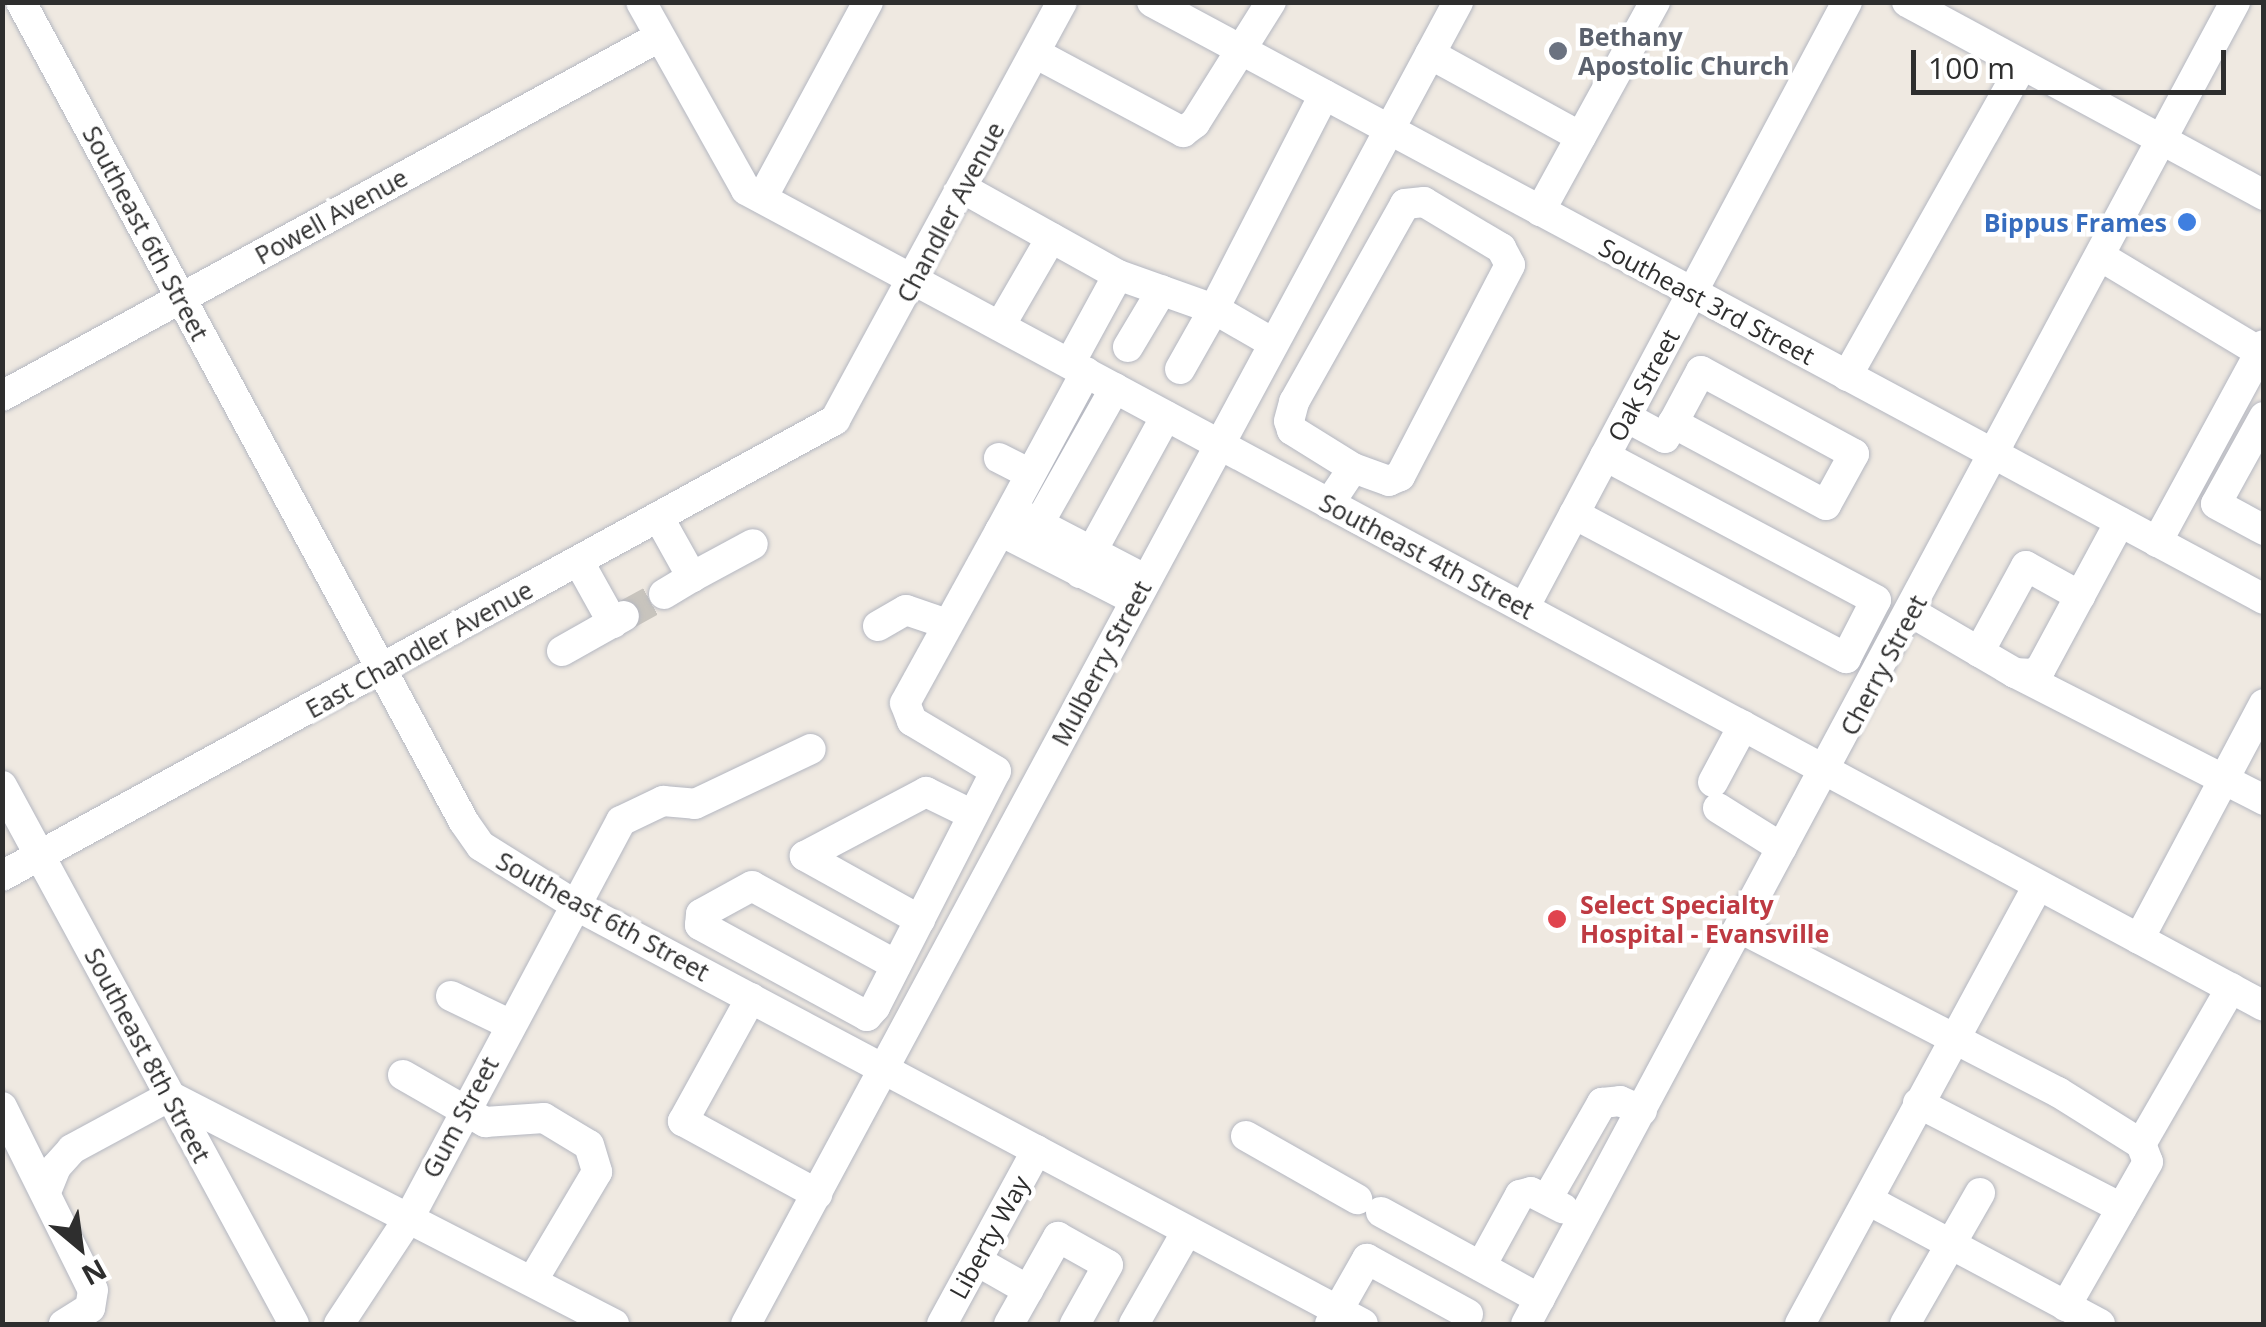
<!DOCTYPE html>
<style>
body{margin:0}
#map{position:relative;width:2266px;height:1327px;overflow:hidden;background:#efe9e1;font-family:"Open Sans",sans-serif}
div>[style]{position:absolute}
.minor-tunnel>*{height:30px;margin-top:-15px;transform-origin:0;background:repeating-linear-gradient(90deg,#c8c4bd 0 30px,transparent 0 45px)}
.roads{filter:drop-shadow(0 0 2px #b4b7c1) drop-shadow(0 0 2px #b4b7c1)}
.minor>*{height:30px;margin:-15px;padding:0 15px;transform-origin:15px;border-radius:15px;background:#fff}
.dots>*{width:28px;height:28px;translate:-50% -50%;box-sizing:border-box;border:5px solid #fff;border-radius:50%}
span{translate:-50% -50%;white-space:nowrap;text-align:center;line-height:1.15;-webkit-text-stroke:9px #fff;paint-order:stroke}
.worship-label{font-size:25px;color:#5b616d;font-weight:700}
.left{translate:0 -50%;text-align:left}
.street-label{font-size:25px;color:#2e2e2e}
.shop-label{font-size:25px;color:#366cbe;font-weight:700}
.right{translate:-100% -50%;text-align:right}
.health-label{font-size:25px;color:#be3a42;font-weight:700}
.frame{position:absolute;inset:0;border:5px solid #2e2e2e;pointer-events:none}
.north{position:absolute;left:30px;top:1197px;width:100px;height:100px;-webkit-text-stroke:8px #fff;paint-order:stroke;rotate:151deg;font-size:28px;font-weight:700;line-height:40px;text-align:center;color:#2e2e2e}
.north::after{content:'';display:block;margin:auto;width:35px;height:45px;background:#2e2e2e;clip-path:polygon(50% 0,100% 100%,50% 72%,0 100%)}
.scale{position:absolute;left:1911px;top:50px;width:315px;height:45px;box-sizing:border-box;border:5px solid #2e2e2e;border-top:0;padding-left:12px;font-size:30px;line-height:35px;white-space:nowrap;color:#2e2e2e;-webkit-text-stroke:8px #fff;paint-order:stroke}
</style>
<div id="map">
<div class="minor-tunnel">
<i style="left:624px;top:616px;width:46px;rotate:-28.8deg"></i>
</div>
<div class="roads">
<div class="minor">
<i style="left:21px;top:2px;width:932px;rotate:61.62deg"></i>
<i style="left:464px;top:822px;width:29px;rotate:55deg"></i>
<i style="left:481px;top:846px;width:113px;rotate:32deg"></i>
<i style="left:577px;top:906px;width:890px;rotate:28deg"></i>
<i style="left:641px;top:2px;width:215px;rotate:60.8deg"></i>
<i style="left:746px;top:190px;width:1723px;rotate:28.26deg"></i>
<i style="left:1152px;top:2px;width:1262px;rotate:28.23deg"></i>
<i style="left:1907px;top:2px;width:406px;rotate:28.4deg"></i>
<i style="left:1035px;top:53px;width:168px;rotate:28.1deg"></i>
<i style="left:1183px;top:132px;width:15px;rotate:-37deg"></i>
<i style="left:1195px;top:123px;width:143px;rotate:-57.9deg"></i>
<i style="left:1430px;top:54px;width:172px;rotate:28.8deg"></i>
<i style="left:962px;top:188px;width:179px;rotate:29.1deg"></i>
<i style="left:1118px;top:275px;width:102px;rotate:19.5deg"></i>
<i style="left:1214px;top:309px;width:69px;rotate:119.5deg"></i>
<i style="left:762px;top:198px;width:223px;rotate:-61.6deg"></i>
<i style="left:1540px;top:211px;width:239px;rotate:-61.2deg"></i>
<i style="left:2100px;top:256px;width:187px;rotate:31deg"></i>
<i style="left:1000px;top:326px;width:102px;rotate:-59.9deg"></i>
<i style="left:1273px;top:343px;width:68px;rotate:-150deg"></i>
<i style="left:1214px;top:309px;width:241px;rotate:-62.8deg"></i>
<i style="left:1128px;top:347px;width:66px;rotate:-59.2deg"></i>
<i style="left:1070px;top:363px;width:100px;rotate:-61.4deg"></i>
<i style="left:1086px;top:372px;width:181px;rotate:118.4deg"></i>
<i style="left:1000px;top:531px;width:152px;rotate:27.1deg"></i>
<i style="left:1847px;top:376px;width:357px;rotate:-60.6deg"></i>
<i style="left:2px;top:396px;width:749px;rotate:-28.65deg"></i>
<i style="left:1626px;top:417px;width:44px;rotate:28.3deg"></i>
<i style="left:1665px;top:438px;width:76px;rotate:-61.8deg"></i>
<i style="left:1701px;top:371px;width:174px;rotate:28.5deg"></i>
<i style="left:1854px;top:454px;width:58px;rotate:118.8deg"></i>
<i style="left:1826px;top:505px;width:174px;rotate:-151.8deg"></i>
<i style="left:2264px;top:417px;width:99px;rotate:118.9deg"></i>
<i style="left:2216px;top:504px;width:55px;rotate:28.4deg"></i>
<i style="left:999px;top:458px;width:35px;rotate:27deg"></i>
<i style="left:1329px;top:504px;width:43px;rotate:-56.3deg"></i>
<i style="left:1353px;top:468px;width:72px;rotate:-148.1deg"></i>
<i style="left:1292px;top:430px;width:9px;rotate:-108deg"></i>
<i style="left:1289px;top:421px;width:20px;rotate:-75deg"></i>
<i style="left:1294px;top:402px;width:227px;rotate:-60.7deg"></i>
<i style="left:1405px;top:204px;width:19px;rotate:-6deg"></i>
<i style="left:1424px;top:202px;width:90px;rotate:30.9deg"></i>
<i style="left:1501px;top:248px;width:19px;rotate:62deg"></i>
<i style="left:1510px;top:265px;width:238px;rotate:117.5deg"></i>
<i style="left:1400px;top:476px;width:12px;rotate:156deg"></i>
<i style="left:1389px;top:481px;width:38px;rotate:-160deg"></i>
<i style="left:1574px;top:514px;width:308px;rotate:27.9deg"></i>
<i style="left:1846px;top:658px;width:65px;rotate:-62.7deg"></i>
<i style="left:1876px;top:600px;width:307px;rotate:-152deg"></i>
<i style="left:1022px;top:515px;width:139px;rotate:27.5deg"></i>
<i style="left:659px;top:518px;width:68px;rotate:60.8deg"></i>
<i style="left:692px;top:577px;width:69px;rotate:-28.4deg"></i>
<i style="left:1039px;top:523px;width:155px;rotate:-60.6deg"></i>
<i style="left:2157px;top:542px;width:224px;rotate:-61.5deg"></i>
<i style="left:579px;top:562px;width:70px;rotate:60.9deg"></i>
<i style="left:1080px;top:573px;width:179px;rotate:-61.3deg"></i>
<i style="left:664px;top:594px;width:33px;rotate:-31deg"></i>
<i style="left:1524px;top:608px;width:687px;rotate:-61.94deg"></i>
<i style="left:1911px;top:612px;width:121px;rotate:30.4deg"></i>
<i style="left:2015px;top:673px;width:18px;rotate:3deg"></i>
<i style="left:2033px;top:674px;width:10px;rotate:-37deg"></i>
<i style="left:2041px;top:668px;width:166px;rotate:-61.6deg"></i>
<i style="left:878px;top:626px;width:32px;rotate:-30deg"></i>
<i style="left:906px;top:610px;width:43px;rotate:18.9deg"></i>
<i style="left:562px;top:651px;width:71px;rotate:-29.4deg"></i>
<i style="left:1979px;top:652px;width:98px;rotate:-61.3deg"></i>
<i style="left:2026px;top:566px;width:62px;rotate:29.1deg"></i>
<i style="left:2015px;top:673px;width:280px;rotate:27deg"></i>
<i style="left:1713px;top:782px;width:64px;rotate:-61.8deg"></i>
<i style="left:2px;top:786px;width:612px;rotate:61.51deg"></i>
<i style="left:1718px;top:808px;width:75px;rotate:32deg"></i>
<i style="left:2px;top:876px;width:950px;rotate:-28.7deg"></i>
<i style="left:835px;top:420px;width:476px;rotate:-61.5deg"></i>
<i style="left:920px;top:920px;width:132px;rotate:-150.9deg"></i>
<i style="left:805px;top:856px;width:137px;rotate:-27.9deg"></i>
<i style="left:926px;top:792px;width:52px;rotate:26.1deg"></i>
<i style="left:1740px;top:928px;width:358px;rotate:27.3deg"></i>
<i style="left:2058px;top:1092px;width:98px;rotate:32.1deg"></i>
<i style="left:2141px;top:1144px;width:19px;rotate:69deg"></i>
<i style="left:2148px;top:1162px;width:166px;rotate:119.7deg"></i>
<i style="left:2139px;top:939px;width:266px;rotate:-62deg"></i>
<i style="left:896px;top:965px;width:164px;rotate:-151.3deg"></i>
<i style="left:752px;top:886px;width:58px;rotate:151.2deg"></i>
<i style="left:701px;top:914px;width:11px;rotate:95deg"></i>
<i style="left:700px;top:925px;width:190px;rotate:28.6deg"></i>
<i style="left:867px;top:1016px;width:12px;rotate:-48deg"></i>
<i style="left:875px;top:1007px;width:265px;rotate:-62.9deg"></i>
<i style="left:996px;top:771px;width:98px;rotate:-149.2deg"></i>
<i style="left:912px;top:721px;width:19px;rotate:-111deg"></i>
<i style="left:905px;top:703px;width:196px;rotate:-61.1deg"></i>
<i style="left:451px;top:996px;width:64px;rotate:25.8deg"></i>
<i style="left:751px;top:998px;width:141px;rotate:118.9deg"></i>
<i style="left:683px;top:1121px;width:153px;rotate:28.6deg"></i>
<i style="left:403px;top:1075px;width:95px;rotate:29.8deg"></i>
<i style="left:485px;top:1122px;width:59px;rotate:-3.9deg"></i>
<i style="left:544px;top:1118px;width:52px;rotate:31deg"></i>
<i style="left:589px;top:1145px;width:28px;rotate:73deg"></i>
<i style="left:597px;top:1172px;width:126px;rotate:120.7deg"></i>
<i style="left:172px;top:1097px;width:497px;rotate:27.2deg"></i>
<i style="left:1918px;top:1103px;width:229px;rotate:27.3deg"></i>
<i style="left:2px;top:1107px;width:204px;rotate:63.6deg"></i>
<i style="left:93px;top:1290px;width:18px;rotate:99deg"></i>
<i style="left:90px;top:1308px;width:31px;rotate:148deg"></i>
<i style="left:1246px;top:1136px;width:128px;rotate:29.6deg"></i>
<i style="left:2141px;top:1144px;width:180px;rotate:-60deg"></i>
<i style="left:46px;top:1192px;width:27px;rotate:-68deg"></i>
<i style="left:56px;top:1167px;width:24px;rotate:-48deg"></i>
<i style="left:72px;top:1149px;width:111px;rotate:-28.4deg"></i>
<i style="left:1547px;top:1199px;width:111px;rotate:-60.2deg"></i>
<i style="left:1602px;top:1103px;width:18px;rotate:-6deg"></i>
<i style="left:1620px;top:1101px;width:24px;rotate:24deg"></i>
<i style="left:1868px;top:1200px;width:263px;rotate:28.1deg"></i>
<i style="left:1381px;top:1212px;width:181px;rotate:28.7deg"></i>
<i style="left:977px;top:1261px;width:59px;rotate:29.6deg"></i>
<i style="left:1481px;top:1266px;width:81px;rotate:-61.2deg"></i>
<i style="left:1520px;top:1195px;width:11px;rotate:-15deg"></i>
<i style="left:1531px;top:1192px;width:36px;rotate:27deg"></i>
<i style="left:339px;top:1324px;width:127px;rotate:-56.6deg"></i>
<i style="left:409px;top:1218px;width:450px;rotate:-61.9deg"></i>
<i style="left:621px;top:821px;width:47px;rotate:-25.5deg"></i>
<i style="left:663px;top:801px;width:32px;rotate:5deg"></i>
<i style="left:695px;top:804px;width:128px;rotate:-25.4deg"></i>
<i style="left:746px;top:1324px;width:1502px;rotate:-61.69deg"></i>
<i style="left:942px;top:1324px;width:198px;rotate:-61.4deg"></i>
<i style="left:1009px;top:1324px;width:100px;rotate:-60.6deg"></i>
<i style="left:1058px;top:1237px;width:57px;rotate:29.2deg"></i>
<i style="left:1108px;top:1265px;width:68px;rotate:119.2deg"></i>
<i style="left:1134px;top:1324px;width:107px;rotate:-60.3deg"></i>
<i style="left:1330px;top:1324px;width:75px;rotate:-60.4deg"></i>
<i style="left:1367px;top:1259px;width:115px;rotate:28.6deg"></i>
<i style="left:1526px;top:1324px;width:1500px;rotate:-61.79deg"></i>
<i style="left:1800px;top:1324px;width:499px;rotate:-61.5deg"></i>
<i style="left:1905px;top:1324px;width:151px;rotate:-60.2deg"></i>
</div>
</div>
<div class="dots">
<i style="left:1558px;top:51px;background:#6b7280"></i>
<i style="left:2187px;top:222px;background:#3f7fe0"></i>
<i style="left:1557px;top:919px;background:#e0444e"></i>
</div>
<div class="worship-label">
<span class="left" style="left:1578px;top:51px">Bethany<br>Apostolic Church</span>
</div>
<div class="street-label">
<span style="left:950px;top:212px;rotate:-62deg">Chandler Avenue</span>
<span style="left:331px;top:216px;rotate:-29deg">Powell Avenue</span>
<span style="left:146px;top:233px;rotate:62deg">Southeast 6th Street</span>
<span style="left:1707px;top:301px;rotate:28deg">Southeast 3rd Street</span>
<span style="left:1643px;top:385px;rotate:-62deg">Oak Street</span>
<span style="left:1427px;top:556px;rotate:28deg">Southeast 4th Street</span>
<span style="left:419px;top:649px;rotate:-29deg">East Chandler Avenue</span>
<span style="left:1101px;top:663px;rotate:-62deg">Mulberry Street</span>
<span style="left:1883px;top:665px;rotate:-62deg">Cherry Street</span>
<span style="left:603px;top:916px;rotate:29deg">Southeast 6th Street</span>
<span style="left:148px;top:1055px;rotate:62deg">Southeast 8th Street</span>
<span style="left:460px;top:1117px;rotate:-62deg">Gum Street</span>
<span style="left:989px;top:1237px;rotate:-61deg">Liberty Way</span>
</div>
<div class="shop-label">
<span class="right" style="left:2167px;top:222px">Bippus Frames</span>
</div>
<div class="health-label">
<span class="left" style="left:1580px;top:919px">Select Specialty<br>Hospital - Evansville</span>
</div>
<div class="frame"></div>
<div class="north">N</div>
<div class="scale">100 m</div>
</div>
